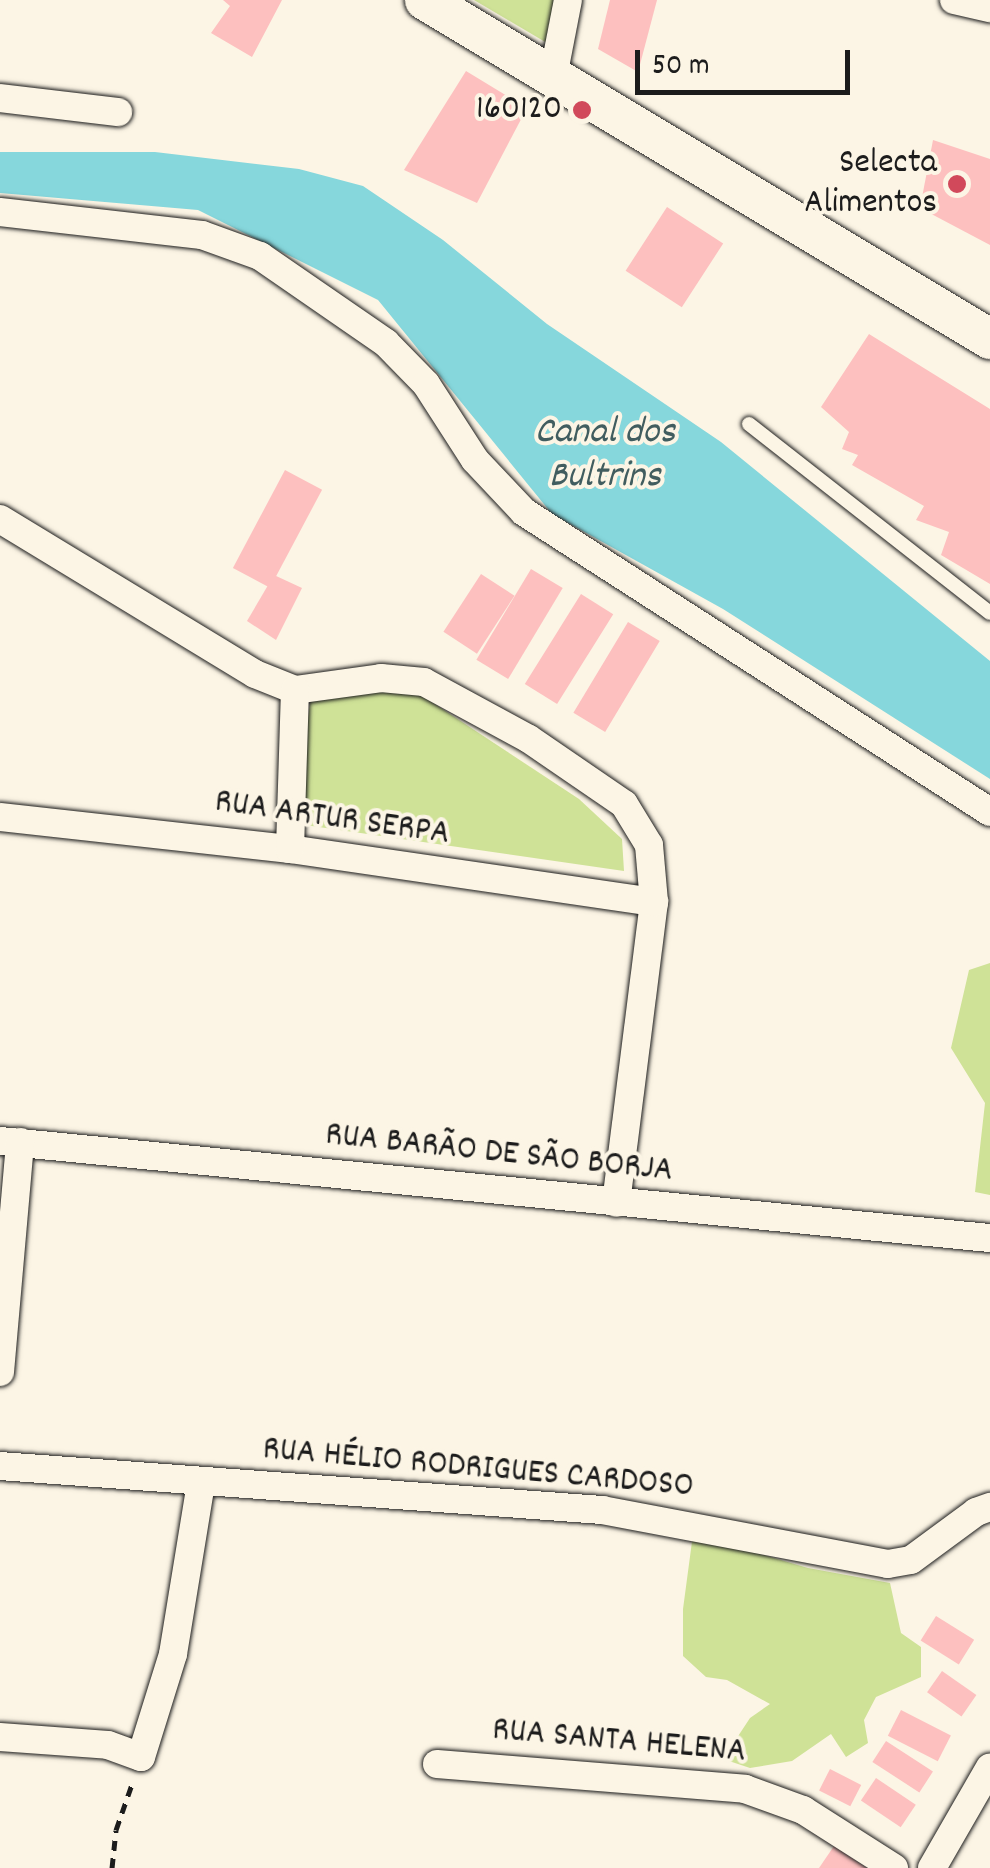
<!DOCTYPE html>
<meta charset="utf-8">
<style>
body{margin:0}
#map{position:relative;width:990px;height:1868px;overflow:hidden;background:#fcf5e5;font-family:Dekko,sans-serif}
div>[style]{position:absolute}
.green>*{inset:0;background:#cfe297}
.water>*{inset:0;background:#86d7dc}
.building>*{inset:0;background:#fdc0bf;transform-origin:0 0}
.path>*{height:5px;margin-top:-2.5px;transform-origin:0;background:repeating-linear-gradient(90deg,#1c1c1c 0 10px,transparent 0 18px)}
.roads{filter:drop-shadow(0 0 2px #1c1c1c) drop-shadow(0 0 2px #1c1c1c)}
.service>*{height:14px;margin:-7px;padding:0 7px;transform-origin:7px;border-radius:7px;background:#fcf5e5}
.minor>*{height:28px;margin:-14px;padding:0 14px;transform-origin:14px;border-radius:14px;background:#fcf5e5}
.secondary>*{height:40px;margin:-20px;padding:0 20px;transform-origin:20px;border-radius:20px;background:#fcf5e5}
.dots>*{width:28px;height:28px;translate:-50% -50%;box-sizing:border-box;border:5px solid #fcf5e5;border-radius:50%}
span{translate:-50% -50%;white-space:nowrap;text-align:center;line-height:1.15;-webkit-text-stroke:8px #fcf5e5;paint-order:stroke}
.poi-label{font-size:35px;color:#1c1c1c}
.right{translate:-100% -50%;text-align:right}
.street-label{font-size:35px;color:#1c1c1c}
.water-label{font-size:38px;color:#415d5f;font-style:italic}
.scale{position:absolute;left:635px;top:50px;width:215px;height:45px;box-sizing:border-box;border:5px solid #1c1c1c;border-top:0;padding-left:12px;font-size:30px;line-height:35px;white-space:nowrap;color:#1c1c1c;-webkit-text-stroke:8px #fcf5e5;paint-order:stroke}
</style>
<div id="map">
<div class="green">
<i style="clip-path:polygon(474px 0,561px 0,552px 46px)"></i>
<i style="clip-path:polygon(412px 689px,579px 799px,622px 839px,624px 871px,291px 823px,312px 692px)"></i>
<i style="clip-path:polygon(990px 963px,990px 1195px,975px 1192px,985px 1103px,951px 1048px,969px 970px)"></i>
<i style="clip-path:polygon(693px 1534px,808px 1568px,890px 1583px,901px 1633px,921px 1647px,921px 1677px,876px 1697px,864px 1720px,868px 1743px,846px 1757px,831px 1734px,792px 1761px,750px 1768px,723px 1759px,750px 1718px,770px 1704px,727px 1680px,706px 1677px,683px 1656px,683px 1609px)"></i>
</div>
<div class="water">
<i style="clip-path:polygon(0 152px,155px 152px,299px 169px,363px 186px,443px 240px,547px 324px,721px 442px,990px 661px,990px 779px,723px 609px,552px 514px,378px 300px,198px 210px,0 193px)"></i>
</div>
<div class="building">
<i style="clip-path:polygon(223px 0,282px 0,252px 57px,211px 33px,230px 6px)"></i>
<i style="clip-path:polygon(610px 0,657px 0,638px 72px,598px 49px)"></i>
<i style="clip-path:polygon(466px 71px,527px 108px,477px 203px,404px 170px)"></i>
<i style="clip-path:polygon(933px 140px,990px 159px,990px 245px,920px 208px)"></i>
<i style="left:667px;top:207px;width:67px;height:76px;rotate:33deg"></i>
<i style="clip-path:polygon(869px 334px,990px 409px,990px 584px,941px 555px,949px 532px,916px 520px,924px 506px,852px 465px,858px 455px,842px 449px,849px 432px,821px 407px)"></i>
<i style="left:285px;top:470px;width:42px;height:111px;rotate:28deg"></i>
<i style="left:531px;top:569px;width:37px;height:106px;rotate:31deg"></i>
<i style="left:481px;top:574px;width:40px;height:69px;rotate:33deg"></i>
<i style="clip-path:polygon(274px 575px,302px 588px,276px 640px,247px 621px)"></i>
<i style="left:581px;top:594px;width:38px;height:106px;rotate:32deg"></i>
<i style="left:628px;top:622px;width:37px;height:106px;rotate:31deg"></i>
<i style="left:936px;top:1616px;width:45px;height:29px;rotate:32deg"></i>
<i style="left:942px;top:1671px;width:42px;height:26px;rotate:35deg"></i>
<i style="left:901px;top:1710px;width:56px;height:29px;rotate:27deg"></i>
<i style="left:886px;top:1741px;width:56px;height:25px;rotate:33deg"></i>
<i style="left:830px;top:1769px;width:35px;height:24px;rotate:27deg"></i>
<i style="left:876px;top:1778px;width:48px;height:27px;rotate:34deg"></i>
<i style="clip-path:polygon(834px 1846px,867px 1868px,819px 1868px)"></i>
</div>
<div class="path">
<i style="left:112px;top:1868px;width:38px;rotate:-84deg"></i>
<i style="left:116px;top:1830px;width:49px;rotate:-70.8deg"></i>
</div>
<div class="roads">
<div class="service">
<i style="left:749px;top:424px;width:306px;rotate:38.1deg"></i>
</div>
<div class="minor">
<i style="left:954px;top:0;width:37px;rotate:13deg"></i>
<i style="left:553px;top:77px;width:78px;rotate:-79deg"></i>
<i style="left:0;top:98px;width:119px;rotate:6.8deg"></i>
<i style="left:0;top:212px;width:203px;rotate:6.5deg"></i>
<i style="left:202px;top:235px;width:62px;rotate:19.9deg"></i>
<i style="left:260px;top:256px;width:153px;rotate:34.6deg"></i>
<i style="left:386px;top:343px;width:57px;rotate:45.7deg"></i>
<i style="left:426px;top:384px;width:90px;rotate:57.2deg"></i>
<i style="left:475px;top:460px;width:71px;rotate:46.7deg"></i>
<i style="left:524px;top:512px;width:554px;rotate:32.77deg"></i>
<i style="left:0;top:519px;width:298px;rotate:31.3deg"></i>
<i style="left:255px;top:674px;width:43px;rotate:21.8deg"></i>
<i style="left:295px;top:690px;width:87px;rotate:-7.9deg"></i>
<i style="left:381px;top:678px;width:43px;rotate:5.3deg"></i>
<i style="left:424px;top:682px;width:119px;rotate:28.5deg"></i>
<i style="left:529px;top:739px;width:115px;rotate:34.4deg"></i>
<i style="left:624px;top:804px;width:48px;rotate:58.6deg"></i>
<i style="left:649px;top:845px;width:57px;rotate:85deg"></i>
<i style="left:654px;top:902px;width:303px;rotate:97.2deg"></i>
<i style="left:0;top:817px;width:292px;rotate:6.3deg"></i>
<i style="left:290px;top:849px;width:368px;rotate:8.3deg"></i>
<i style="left:290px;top:849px;width:159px;rotate:-88.2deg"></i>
<i style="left:0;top:1141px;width:995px;rotate:5.6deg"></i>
<i style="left:0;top:1372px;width:231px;rotate:-85deg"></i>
<i style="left:0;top:1466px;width:604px;rotate:4.18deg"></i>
<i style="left:602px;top:1510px;width:291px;rotate:10.7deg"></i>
<i style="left:888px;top:1564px;width:23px;rotate:-10deg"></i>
<i style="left:911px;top:1560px;width:81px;rotate:-36.4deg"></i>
<i style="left:976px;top:1512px;width:15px;rotate:-20deg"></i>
<i style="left:0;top:1737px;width:108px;rotate:4.2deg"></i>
<i style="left:108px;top:1745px;width:35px;rotate:20deg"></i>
<i style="left:141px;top:1757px;width:108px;rotate:-72.7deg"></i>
<i style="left:173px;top:1654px;width:173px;rotate:-80.7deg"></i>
<i style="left:437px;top:1764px;width:309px;rotate:4.6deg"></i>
<i style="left:745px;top:1789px;width:62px;rotate:19.9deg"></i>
<i style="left:803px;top:1810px;width:108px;rotate:32.5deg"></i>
<i style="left:932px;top:1868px;width:116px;rotate:-60.1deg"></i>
</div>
<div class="secondary">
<i style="left:425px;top:0;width:659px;rotate:30.96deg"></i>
</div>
</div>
<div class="dots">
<i style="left:582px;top:110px;background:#d1495b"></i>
<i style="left:957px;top:184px;background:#d1495b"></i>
</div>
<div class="poi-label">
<span class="right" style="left:562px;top:110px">160120</span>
<span class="right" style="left:937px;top:184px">Selecta<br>Alimentos</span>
</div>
<div class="street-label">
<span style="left:332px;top:819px;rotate:8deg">RUA ARTUR SERPA</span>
<span style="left:499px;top:1154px;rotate:6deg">RUA BARÃO DE SÃO BORJA</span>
<span style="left:478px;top:1469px;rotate:5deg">RUA HÉLIO RODRIGUES CARDOSO</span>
<span style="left:619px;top:1742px;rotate:5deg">RUA SANTA HELENA</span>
</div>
<div class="water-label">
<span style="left:605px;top:456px">Canal dos<br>Bultrins</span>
</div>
<div class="scale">50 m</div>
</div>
